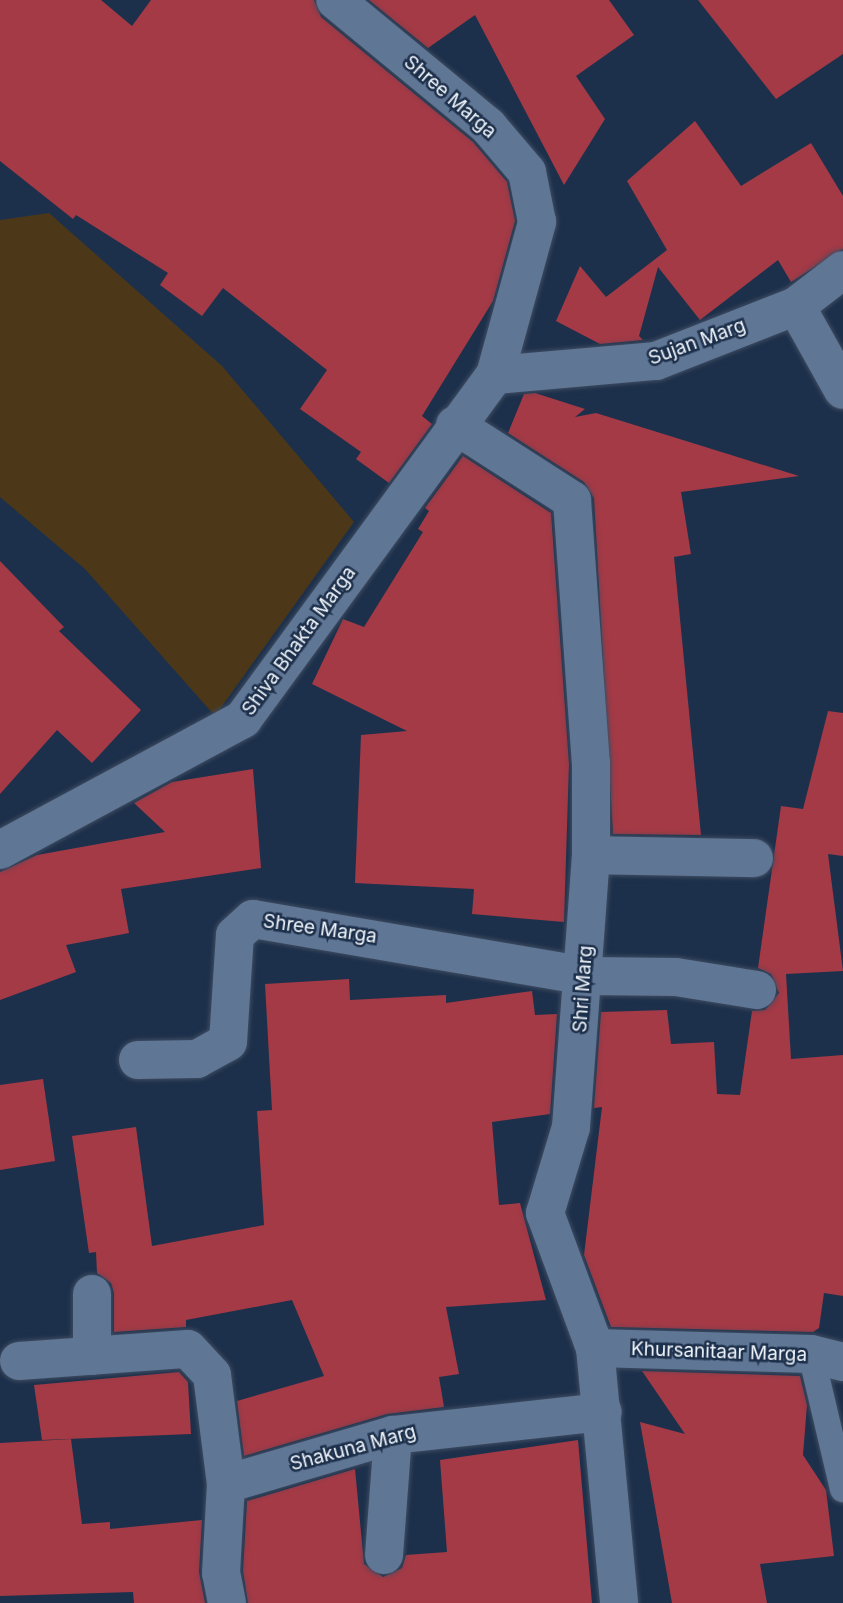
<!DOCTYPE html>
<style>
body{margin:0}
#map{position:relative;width:843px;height:1603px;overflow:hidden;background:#1d304b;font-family:Inter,sans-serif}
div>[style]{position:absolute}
.green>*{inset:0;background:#4c3818}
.building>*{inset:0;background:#a33a46}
.roads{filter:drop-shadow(0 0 2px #3e4c61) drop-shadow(0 0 2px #3e4c61)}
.lane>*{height:26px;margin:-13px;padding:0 13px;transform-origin:13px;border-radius:13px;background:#607695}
.street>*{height:38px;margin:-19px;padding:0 19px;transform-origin:19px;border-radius:19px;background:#607695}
span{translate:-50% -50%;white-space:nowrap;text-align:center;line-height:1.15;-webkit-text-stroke:5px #1d304b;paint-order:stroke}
.street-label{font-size:19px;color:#f0f5fc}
</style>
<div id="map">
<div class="green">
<i style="clip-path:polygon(49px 213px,222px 366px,354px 522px,215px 716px,85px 569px,0 497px,0 220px)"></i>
</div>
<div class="building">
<i style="clip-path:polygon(0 0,101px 0,132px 26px,151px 0,314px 0,321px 17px,473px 142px,507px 182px,515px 221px,493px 301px,422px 416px,432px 424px,389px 483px,356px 459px,361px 452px,300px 409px,327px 370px,223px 288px,202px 316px,160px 285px,168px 273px,76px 215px,73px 219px,0 161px)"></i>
<i style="clip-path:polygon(369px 0,609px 0,634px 35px,576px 76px,605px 119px,564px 185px,475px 15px,428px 48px)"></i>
<i style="clip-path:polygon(698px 0,843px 0,843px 54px,776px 99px)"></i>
<i style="clip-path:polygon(695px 121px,741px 186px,811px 143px,843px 196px,843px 249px,791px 282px,778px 260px,700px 320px,658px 267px,639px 336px,643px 340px,600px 344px,556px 321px,580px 266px,606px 297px,667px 250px,627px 181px)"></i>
<i style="clip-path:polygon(535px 393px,585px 409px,575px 417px,596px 413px,799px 476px,681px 492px,691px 554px,674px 557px,701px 835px,613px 834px,594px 498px,584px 482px,508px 433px,524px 394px)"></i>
<i style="clip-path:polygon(463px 456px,551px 513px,569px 764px,564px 922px,472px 914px,474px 889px,355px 883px,361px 735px,407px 731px,312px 684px,343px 619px,364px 627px,423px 532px,418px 529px,429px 511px,425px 508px)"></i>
<i style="clip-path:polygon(0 561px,64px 627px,59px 631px,141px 710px,92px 763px,57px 730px,0 794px)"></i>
<i style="clip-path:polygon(828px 711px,843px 713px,843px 856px,828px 854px,843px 971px,786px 974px,791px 1059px,843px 1055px,843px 1296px,824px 1293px,819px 1328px,813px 1332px,611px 1327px,584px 1255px,602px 1107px,594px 1108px,601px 1012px,667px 1010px,671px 1044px,714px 1042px,717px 1094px,740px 1095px,752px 1011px,765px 1010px,779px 993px,771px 974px,758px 968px,781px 806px,803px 809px)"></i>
<i style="clip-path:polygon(253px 769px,261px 868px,121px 889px,129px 933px,66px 945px,76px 972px,0 1000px,0 872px,37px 855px,165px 832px,134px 803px,172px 782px)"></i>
<i style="clip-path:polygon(349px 979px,350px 1000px,446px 995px,446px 1003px,532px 991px,535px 1015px,557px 1014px,550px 1114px,492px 1122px,499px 1205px,520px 1203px,546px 1300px,446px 1307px,459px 1374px,439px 1377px,444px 1407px,387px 1414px,244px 1456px,237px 1401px,324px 1376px,292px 1300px,186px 1320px,186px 1327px,114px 1332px,114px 1293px,111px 1283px,97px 1273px,96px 1252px,89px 1253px,72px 1136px,136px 1127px,152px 1246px,264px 1225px,257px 1111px,272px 1110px,265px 984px)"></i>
<i style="clip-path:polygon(43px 1079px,55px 1161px,0 1170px,0 1085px)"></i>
<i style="clip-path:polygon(642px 1371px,800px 1376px,807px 1405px,803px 1455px,826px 1490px,834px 1556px,760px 1564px,767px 1603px,672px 1603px,640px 1422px,685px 1434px)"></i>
<i style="clip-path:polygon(179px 1372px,188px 1382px,191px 1434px,42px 1440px,34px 1385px)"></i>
<i style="clip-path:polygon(71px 1439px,82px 1524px,110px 1522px,110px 1529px,202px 1520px,199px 1572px,205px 1603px,134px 1603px,133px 1592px,0 1596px,0 1443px)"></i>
<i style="clip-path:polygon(578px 1440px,592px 1603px,248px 1603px,243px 1571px,247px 1501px,355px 1469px,364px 1564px,383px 1577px,402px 1568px,406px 1555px,447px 1552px,440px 1460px)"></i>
</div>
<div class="roads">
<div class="lane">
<i style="left:811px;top:1354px;width:139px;rotate:76.7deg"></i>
</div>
<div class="street">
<i style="left:796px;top:306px;width:96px;rotate:60.8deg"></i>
<i style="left:495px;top:375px;width:162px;rotate:-5deg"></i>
<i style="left:656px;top:361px;width:150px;rotate:-21.4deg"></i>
<i style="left:796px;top:306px;width:59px;rotate:-37.5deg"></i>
<i style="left:455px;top:425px;width:139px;rotate:32.7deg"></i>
<i style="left:572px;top:500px;width:264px;rotate:85.9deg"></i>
<i style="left:591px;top:763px;width:92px;rotate:90deg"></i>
<i style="left:591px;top:855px;width:273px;rotate:94.2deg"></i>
<i style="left:571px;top:1127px;width:90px;rotate:106.8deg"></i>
<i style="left:545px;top:1213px;width:144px;rotate:69.7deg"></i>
<i style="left:595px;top:1348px;width:256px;rotate:84.6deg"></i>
<i style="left:0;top:850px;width:276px;rotate:-28.3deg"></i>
<i style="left:243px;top:719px;width:426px;rotate:-53.8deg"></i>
<i style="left:495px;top:375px;width:159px;rotate:-74.6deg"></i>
<i style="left:537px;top:222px;width:51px;rotate:-101.3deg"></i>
<i style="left:527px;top:172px;width:60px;rotate:-130.3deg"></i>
<i style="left:488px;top:126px;width:198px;rotate:-140.5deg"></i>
<i style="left:591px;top:855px;width:163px;rotate:1.1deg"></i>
<i style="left:138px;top:1060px;width:59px;rotate:-1deg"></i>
<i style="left:197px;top:1059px;width:35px;rotate:-29deg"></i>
<i style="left:228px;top:1042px;width:107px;rotate:-86.3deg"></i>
<i style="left:235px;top:935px;width:24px;rotate:-42deg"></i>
<i style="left:253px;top:919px;width:338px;rotate:9.7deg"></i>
<i style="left:586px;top:976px;width:90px;rotate:0.6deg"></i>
<i style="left:676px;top:977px;width:82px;rotate:9.1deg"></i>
<i style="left:595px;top:1348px;width:216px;rotate:1.6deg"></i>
<i style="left:811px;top:1354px;width:33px;rotate:14deg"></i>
<i style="left:92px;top:1356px;width:62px;rotate:-90deg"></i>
<i style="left:19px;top:1361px;width:169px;rotate:-4.1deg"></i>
<i style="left:188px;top:1349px;width:35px;rotate:47deg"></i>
<i style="left:212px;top:1375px;width:110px;rotate:82.7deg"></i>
<i style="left:384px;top:1555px;width:120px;rotate:-85.7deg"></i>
<i style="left:227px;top:1603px;width:31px;rotate:-101deg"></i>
<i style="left:221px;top:1573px;width:89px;rotate:-86.8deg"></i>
<i style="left:226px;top:1484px;width:174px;rotate:-16.4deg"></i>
<i style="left:393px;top:1435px;width:211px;rotate:-6.3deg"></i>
</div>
</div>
<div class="street-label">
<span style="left:450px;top:97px;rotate:41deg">Shree Marga</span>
<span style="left:697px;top:342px;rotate:-20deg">Sujan Marg</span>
<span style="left:299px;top:641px;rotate:-54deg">Shiva Bhakta Marga</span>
<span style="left:320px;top:929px;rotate:8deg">Shree Marga</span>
<span style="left:583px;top:989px;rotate:-86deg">Shri Marg</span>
<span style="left:719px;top:1352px;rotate:2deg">Khursanitaar Marga</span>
<span style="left:353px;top:1448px;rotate:-15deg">Shakuna Marg</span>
</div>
</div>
